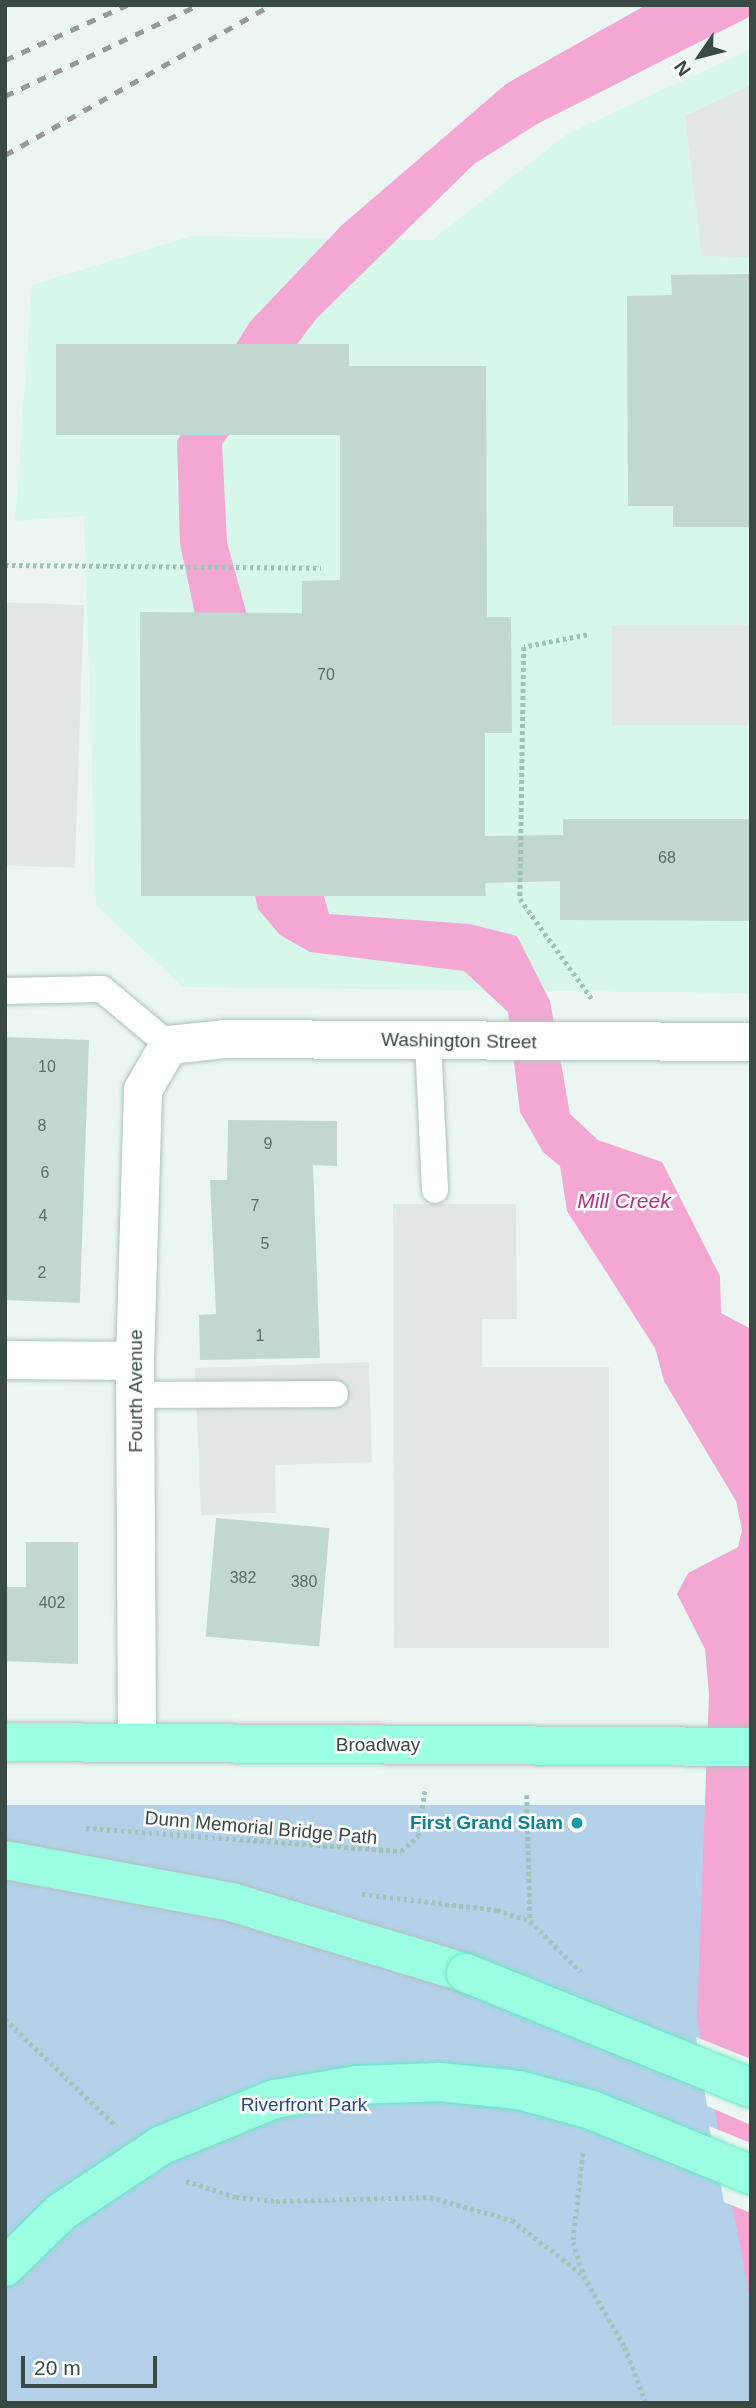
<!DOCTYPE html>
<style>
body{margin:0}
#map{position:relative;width:756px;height:2408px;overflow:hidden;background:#ebf6f2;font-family:Helvetica,sans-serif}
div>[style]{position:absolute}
.commercial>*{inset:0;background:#d7f7ea}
.green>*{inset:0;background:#b4d1ea;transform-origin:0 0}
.parking>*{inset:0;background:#e2e7e5;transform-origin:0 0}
.water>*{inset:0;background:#f2a8d3}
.pier>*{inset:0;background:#ebf6f2}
.building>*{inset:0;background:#c0d8cf;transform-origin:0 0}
.path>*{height:4.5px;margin-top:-2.25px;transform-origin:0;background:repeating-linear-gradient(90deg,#9ec4b7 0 3.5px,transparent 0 7px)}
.roads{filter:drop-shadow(0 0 2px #adc2bb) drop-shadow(0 0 2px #adc2bb)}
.lane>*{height:26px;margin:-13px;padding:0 13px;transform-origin:13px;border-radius:13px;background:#fff}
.street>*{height:38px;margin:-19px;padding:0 19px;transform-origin:19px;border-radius:19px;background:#fff}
.primary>*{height:38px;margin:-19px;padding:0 19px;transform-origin:19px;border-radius:19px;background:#9bffe4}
.rail>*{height:5px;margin-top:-2.5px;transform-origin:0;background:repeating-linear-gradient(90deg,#999 0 9px,transparent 0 18px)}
.bridges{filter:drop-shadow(0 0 2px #68e6c2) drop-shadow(0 0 2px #68e6c2)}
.primary-bridge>*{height:38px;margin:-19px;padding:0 19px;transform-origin:19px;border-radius:19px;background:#9bffe4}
.dots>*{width:19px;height:19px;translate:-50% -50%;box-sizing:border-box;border:4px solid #fff;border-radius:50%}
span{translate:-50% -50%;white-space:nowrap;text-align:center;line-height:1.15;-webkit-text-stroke:5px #fff;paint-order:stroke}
.number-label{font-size:16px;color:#5a6e66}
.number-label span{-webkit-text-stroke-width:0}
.street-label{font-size:19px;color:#384a43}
.culture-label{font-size:19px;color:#0d838f;font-weight:700}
.right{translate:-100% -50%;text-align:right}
.park-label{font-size:19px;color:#29487e}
.water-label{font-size:21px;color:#b92e7d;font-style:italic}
.frame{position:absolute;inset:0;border:7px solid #384a43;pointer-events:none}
.north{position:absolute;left:665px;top:21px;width:70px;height:70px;-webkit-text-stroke:5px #fff;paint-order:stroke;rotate:235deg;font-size:19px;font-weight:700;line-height:28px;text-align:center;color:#384a43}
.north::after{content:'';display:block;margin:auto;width:24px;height:32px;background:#384a43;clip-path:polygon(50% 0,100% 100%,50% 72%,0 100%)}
.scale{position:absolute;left:21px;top:2356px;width:136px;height:32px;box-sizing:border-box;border:4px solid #384a43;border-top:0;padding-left:9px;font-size:21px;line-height:24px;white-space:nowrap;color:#384a43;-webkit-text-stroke:5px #fff;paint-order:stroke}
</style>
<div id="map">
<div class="commercial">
<i style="clip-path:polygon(751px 49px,751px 993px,183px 987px,96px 905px,84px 516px,15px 521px,32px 285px,192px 236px,432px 240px,567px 134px)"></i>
</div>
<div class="green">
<i style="left:5px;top:1805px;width:746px;height:598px"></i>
</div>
<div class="parking">
<i style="clip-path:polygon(751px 85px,751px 257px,702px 256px,685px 116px)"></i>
<i style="left:84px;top:605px;width:263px;height:79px;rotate:92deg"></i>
<i style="left:612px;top:625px;width:139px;height:100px"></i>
<i style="clip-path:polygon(393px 1204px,516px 1204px,517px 1319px,482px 1319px,482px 1367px,609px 1367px,609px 1648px,394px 1648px)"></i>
<i style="clip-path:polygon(369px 1362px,372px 1462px,275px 1465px,276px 1513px,201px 1515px,195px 1368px)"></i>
</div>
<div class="water">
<i style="clip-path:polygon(646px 5px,751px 5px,751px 16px,539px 123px,474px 164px,316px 319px,222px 444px,227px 542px,329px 914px,470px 924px,517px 936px,550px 1001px,570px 1114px,598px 1140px,662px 1162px,720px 1276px,721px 1313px,751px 1329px,751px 2305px,697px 2018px,709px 1694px,705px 1649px,677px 1594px,688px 1573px,738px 1547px,742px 1530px,736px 1501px,664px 1381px,655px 1348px,567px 1211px,560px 1166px,543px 1152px,520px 1112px,508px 1012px,464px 971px,310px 952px,280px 935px,258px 909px,180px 544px,177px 441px,249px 323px,342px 225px,506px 84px)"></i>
</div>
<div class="pier">
<i style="clip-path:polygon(696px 2037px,751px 2059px,751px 2125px,707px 2106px)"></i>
<i style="clip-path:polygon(709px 2126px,751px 2143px,751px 2213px,724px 2202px)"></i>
</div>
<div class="building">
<i style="clip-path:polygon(751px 274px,751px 527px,673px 527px,673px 506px,628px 506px,627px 296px,672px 295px,671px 275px)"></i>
<i style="clip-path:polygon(56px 344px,349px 344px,349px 366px,486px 366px,487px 617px,511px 617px,512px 733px,485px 733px,485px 836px,563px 835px,563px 819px,751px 819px,751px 921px,560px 920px,560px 881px,485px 883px,486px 896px,141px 896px,140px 612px,302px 613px,302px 581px,340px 580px,340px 435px,56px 435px)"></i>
<i style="left:89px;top:1040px;width:263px;height:84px;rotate:92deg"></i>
<i style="clip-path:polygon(228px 1120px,337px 1121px,337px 1166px,313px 1165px,320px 1358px,200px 1360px,199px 1315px,216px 1314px,210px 1180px,227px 1180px)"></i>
<i style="left:216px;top:1518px;width:114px;height:119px;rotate:5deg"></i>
<i style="clip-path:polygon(26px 1542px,78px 1542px,78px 1664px,5px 1661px,5px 1587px,26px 1587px)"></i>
</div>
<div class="path">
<i style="left:5px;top:565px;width:316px;rotate:0.5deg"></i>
<i style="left:587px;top:635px;width:64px;rotate:169.2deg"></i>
<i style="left:524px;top:647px;width:252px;rotate:90.9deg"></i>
<i style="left:520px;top:899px;width:123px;rotate:54.2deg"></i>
<i style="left:527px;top:1795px;width:126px;rotate:88.6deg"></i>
<i style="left:530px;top:1921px;width:72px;rotate:45deg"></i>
<i style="left:86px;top:1828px;width:316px;rotate:4.2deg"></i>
<i style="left:401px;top:1851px;width:23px;rotate:-41deg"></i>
<i style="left:418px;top:1836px;width:49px;rotate:-81.7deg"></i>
<i style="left:362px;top:1894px;width:136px;rotate:6.8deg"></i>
<i style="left:497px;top:1910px;width:35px;rotate:18deg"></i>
<i style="left:5px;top:2019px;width:154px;rotate:43.9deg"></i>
<i style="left:583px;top:2153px;width:90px;rotate:96.4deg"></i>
<i style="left:573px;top:2242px;width:35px;rotate:72deg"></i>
<i style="left:186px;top:2181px;width:52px;rotate:17.7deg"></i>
<i style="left:236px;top:2197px;width:40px;rotate:5.7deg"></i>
<i style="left:276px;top:2201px;width:154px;rotate:-1.5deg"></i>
<i style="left:430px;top:2197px;width:85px;rotate:15.7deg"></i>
<i style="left:512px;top:2220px;width:91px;rotate:37.9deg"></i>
<i style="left:584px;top:2276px;width:82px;rotate:60deg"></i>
<i style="left:625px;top:2347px;width:60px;rotate:69.4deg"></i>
</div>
<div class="roads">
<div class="lane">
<i style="left:5px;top:991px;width:97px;rotate:-1.2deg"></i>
<i style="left:102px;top:989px;width:87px;rotate:39.9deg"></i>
<i style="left:428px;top:1041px;width:149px;rotate:87.3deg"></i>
<i style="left:135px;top:1395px;width:200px;rotate:-0.3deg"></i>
</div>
<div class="street">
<i style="left:5px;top:1360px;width:130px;rotate:0.4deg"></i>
<i style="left:137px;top:1743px;width:382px;rotate:-90.3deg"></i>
<i style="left:135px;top:1361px;width:271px;rotate:-88.3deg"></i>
<i style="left:143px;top:1090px;width:52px;rotate:-60deg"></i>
<i style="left:169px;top:1045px;width:56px;rotate:-6.1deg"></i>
<i style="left:225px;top:1039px;width:526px;rotate:0.33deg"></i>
</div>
<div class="primary">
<i style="left:5px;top:1742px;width:746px;rotate:0.38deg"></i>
<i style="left:5px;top:1860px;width:230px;rotate:10.5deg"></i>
<i style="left:231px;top:1902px;width:245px;rotate:16.8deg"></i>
</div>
</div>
<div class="rail">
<i style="left:5px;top:60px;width:134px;rotate:-24.3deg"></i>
<i style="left:5px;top:96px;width:213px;rotate:-25.2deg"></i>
<i style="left:5px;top:155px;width:305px;rotate:-29.4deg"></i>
</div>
<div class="bridges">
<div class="primary-bridge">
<i style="left:466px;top:1973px;width:307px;rotate:22deg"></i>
<i style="left:5px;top:2267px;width:78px;rotate:-44.5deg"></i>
<i style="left:61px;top:2212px;width:121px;rotate:-33.6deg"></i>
<i style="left:162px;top:2145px;width:122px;rotate:-22.2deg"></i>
<i style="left:275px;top:2099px;width:83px;rotate:-9.7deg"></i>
<i style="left:357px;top:2085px;width:83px;rotate:-2.1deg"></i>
<i style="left:440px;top:2082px;width:79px;rotate:5.8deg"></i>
<i style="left:519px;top:2090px;width:76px;rotate:15.3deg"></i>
<i style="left:592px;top:2110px;width:172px;rotate:22.2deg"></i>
</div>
</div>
<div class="dots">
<i style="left:577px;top:1823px;background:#0f9aa8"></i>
</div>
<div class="number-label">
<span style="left:326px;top:675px">70</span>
<span style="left:667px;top:858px">68</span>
<span style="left:47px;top:1067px">10</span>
<span style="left:42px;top:1126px">8</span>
<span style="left:268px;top:1144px">9</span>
<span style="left:45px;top:1173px">6</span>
<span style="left:255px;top:1206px">7</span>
<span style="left:43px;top:1216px">4</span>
<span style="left:265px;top:1244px">5</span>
<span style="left:42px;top:1273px">2</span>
<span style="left:260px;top:1336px">1</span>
<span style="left:243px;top:1578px">382</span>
<span style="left:304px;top:1582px">380</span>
<span style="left:52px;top:1603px">402</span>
</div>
<div class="street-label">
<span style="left:459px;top:1041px;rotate:1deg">Washington Street</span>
<span style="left:136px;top:1391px;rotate:-90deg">Fourth Avenue</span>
<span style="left:378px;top:1745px">Broadway</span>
<span style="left:261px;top:1828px;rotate:5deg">Dunn Memorial Bridge Path</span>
</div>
<div class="culture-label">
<span class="right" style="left:563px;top:1823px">First Grand Slam</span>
</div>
<div class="park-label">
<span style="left:304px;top:2105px">Riverfront Park</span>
</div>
<div class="water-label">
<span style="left:624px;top:1201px">Mill Creek</span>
</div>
<div class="frame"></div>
<div class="north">N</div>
<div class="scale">20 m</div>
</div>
